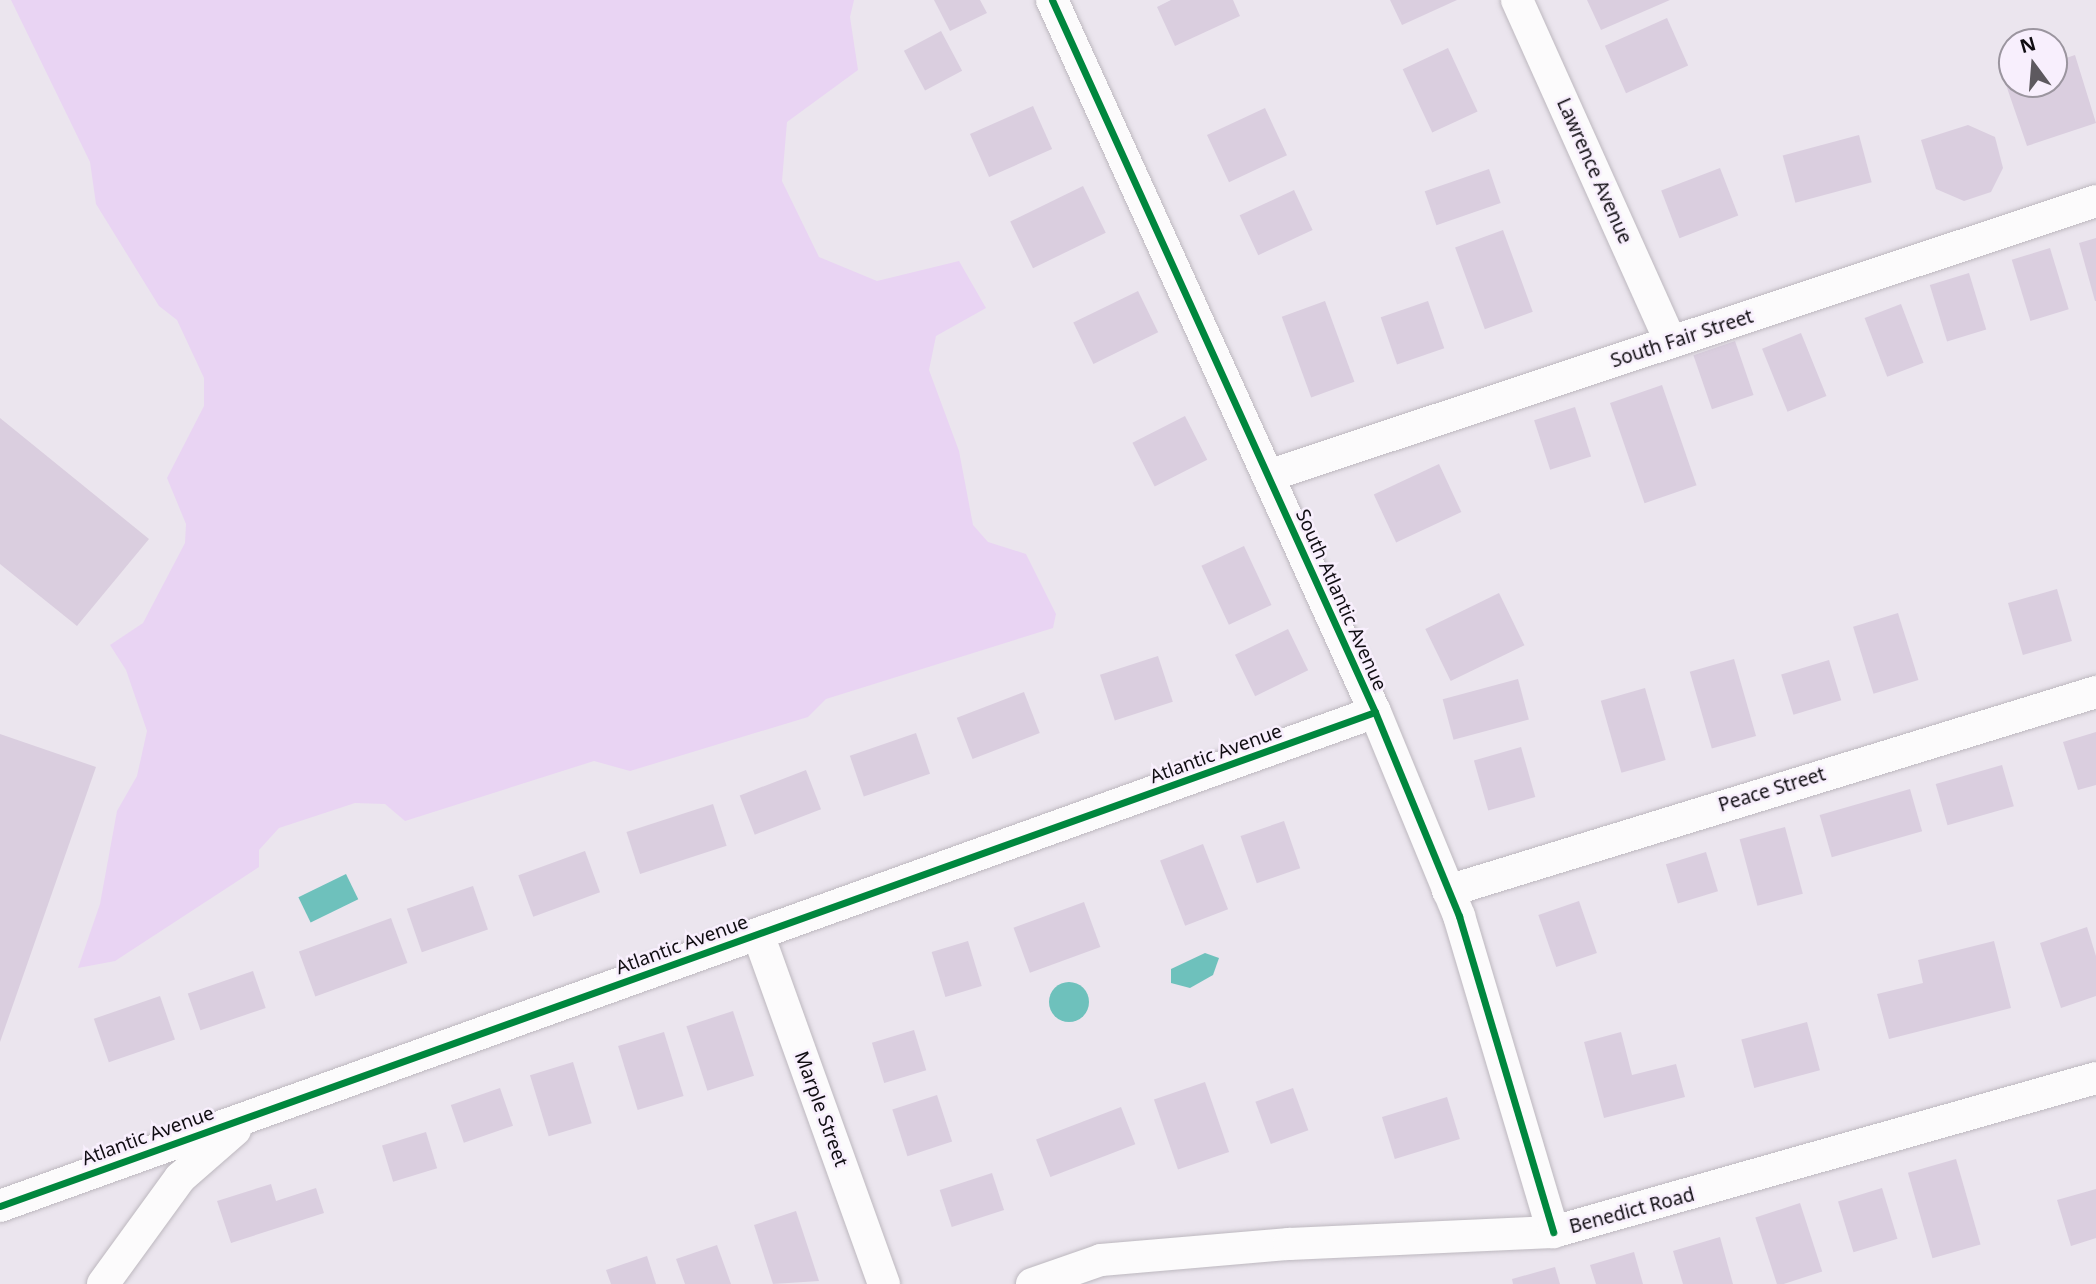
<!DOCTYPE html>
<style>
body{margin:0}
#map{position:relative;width:2096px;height:1284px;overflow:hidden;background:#ebe5ee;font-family:"Noto Sans",sans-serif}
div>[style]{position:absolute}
.green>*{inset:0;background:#e9d4f3}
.water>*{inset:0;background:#6ec1bc;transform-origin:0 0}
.round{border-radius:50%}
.building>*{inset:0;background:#dacedf;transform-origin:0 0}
.roads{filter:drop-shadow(0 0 2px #bdb8bf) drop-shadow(0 0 2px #bdb8bf)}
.minor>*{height:32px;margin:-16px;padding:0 16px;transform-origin:16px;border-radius:16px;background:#fcfbfc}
.cycleway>*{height:7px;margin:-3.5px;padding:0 3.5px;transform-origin:3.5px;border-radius:3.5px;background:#00873e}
span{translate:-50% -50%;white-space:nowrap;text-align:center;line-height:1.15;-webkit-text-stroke:5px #f8effd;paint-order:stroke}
.street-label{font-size:19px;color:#100d12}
.north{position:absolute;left:1998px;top:28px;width:70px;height:70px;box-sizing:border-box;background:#f8effd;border:2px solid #9b959f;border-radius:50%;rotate:344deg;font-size:19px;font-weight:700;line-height:28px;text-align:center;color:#100d12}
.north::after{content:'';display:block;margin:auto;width:24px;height:32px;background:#5d595f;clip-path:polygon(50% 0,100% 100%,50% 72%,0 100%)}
</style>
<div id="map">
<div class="green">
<i style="clip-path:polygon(11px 0,854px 0,850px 17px,858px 70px,787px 122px,782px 181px,819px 257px,877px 281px,959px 261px,986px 308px,936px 336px,929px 370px,959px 451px,973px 525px,988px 542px,1026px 554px,1056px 614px,1053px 628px,826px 699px,808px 717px,630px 771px,594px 761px,405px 821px,385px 804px,355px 803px,279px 828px,259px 850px,259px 867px,115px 961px,78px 968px,100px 904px,117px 811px,137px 776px,147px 731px,126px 670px,110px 645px,143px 623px,185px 543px,186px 524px,167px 478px,204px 406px,204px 378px,177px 320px,159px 306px,96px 204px,90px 162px)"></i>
</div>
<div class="water">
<i style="left:346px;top:874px;width:28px;height:53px;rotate:64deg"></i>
<i style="clip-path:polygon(1205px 953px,1219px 958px,1213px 975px,1190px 988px,1171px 983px,1171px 969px)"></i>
<i class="round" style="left:1049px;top:982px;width:40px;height:40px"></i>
</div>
<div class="building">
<i style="clip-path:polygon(934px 0,980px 0,987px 13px,950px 31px)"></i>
<i style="clip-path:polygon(1171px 0,1233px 0,1240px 16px,1175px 46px,1157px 7px)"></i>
<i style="clip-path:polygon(1390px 0,1457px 0,1402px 25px)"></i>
<i style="clip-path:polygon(1587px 0,1670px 0,1601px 30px)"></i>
<i style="left:1667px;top:18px;width:52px;height:68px;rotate:66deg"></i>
<i style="left:941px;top:31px;width:45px;height:42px;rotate:62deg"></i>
<i style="left:1448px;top:48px;width:70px;height:50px;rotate:65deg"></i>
<i style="clip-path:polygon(2075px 55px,2096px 123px,2027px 146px,2004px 79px,2012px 76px,2012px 84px,2054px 84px,2054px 62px)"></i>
<i style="left:1033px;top:106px;width:47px;height:69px;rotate:66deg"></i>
<i style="left:1265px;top:108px;width:52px;height:64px;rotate:65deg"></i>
<i style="clip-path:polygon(1968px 125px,1995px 137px,2003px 168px,1991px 192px,1964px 201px,1936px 189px,1921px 140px)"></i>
<i style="left:1859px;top:135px;width:49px;height:79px;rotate:75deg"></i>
<i style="left:1720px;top:168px;width:51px;height:63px;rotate:69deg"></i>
<i style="left:1489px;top:169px;width:36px;height:68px;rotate:71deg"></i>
<i style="left:1083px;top:186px;width:52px;height:81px;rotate:64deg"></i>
<i style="left:1294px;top:190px;width:44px;height:60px;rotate:65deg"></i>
<i style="left:1503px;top:230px;width:87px;height:51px;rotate:70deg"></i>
<i style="clip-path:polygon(2096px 238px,2096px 301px,2095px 301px,2079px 243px)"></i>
<i style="left:2050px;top:248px;width:64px;height:40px;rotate:73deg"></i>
<i style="left:1969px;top:273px;width:59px;height:41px;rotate:73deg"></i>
<i style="left:1138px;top:291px;width:46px;height:72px;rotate:64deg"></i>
<i style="left:1325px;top:301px;width:86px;height:46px;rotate:70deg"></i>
<i style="left:1428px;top:301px;width:50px;height:50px;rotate:71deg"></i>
<i style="left:1901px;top:304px;width:63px;height:39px;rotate:69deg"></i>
<i style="left:1801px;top:333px;width:68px;height:42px;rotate:68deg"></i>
<i style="left:1735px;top:341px;width:57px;height:44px;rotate:71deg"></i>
<i style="left:1662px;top:385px;width:106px;height:55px;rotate:71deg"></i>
<i style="left:1575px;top:407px;width:52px;height:43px;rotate:72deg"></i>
<i style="left:1185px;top:416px;width:49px;height:59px;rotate:63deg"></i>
<i style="clip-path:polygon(0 418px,149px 539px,77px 626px,0 564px)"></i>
<i style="left:1439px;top:464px;width:53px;height:72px;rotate:65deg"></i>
<i style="left:1244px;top:546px;width:65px;height:47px;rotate:65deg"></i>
<i style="left:2057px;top:589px;width:54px;height:51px;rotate:74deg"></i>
<i style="left:1499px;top:593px;width:58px;height:82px;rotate:64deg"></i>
<i style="left:1898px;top:613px;width:70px;height:47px;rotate:73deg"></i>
<i style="left:1288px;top:629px;width:46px;height:59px;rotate:64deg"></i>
<i style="left:1158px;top:656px;width:48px;height:61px;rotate:72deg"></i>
<i style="left:1734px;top:659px;width:80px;height:46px;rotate:74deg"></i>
<i style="left:1829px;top:660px;width:42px;height:50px;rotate:73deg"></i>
<i style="left:1518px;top:679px;width:42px;height:78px;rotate:75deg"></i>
<i style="left:1645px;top:688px;width:75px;height:46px;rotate:74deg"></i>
<i style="left:1024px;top:692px;width:44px;height:72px;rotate:69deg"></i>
<i style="clip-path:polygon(2096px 732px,2096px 785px,2078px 790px,2063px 742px)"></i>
<i style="left:916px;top:733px;width:43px;height:70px;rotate:71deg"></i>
<i style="clip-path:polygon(0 734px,96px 767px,0 1042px)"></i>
<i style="left:1521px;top:747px;width:52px;height:49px;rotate:74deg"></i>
<i style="left:2002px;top:765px;width:43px;height:69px;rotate:74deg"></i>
<i style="left:806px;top:770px;width:42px;height:71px;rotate:69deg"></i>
<i style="left:1910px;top:789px;width:44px;height:94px;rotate:74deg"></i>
<i style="left:713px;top:804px;width:44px;height:91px;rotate:72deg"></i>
<i style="left:1284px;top:821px;width:50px;height:46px;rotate:71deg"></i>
<i style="left:1785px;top:827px;width:69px;height:47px;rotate:75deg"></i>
<i style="left:1203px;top:844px;width:70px;height:46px;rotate:69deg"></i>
<i style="left:585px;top:851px;width:44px;height:71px;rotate:70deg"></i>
<i style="left:1706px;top:852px;width:41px;height:42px;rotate:73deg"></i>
<i style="left:473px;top:886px;width:46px;height:70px;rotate:71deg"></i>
<i style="left:1579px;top:901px;width:55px;height:43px;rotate:71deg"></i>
<i style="left:1084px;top:902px;width:48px;height:75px;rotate:70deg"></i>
<i style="left:391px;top:918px;width:48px;height:98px;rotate:70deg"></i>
<i style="clip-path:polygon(2087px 927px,2096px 956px,2096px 996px,2061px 1008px,2040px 943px)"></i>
<i style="left:968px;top:941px;width:47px;height:38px;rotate:73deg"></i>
<i style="clip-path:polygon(1994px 941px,2011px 1008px,1889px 1039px,1877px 994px,1923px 983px,1918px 960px)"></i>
<i style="left:253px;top:971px;width:39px;height:69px;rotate:71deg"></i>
<i style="left:160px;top:996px;width:46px;height:70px;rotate:71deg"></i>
<i style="left:733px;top:1011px;width:68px;height:49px;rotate:72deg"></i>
<i style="left:1807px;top:1022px;width:50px;height:68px;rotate:75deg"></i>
<i style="left:914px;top:1030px;width:42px;height:44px;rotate:73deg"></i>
<i style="left:664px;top:1032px;width:67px;height:48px;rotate:73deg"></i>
<i style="clip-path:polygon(1621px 1032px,1632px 1075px,1676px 1064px,1685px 1097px,1604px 1118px,1584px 1042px)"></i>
<i style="left:573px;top:1062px;width:64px;height:45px;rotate:73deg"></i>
<i style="left:1205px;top:1082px;width:74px;height:54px;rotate:71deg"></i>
<i style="left:500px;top:1088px;width:40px;height:52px;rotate:71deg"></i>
<i style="left:1293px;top:1088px;width:45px;height:40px;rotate:70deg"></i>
<i style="left:937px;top:1095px;width:49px;height:47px;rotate:72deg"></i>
<i style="left:1447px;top:1097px;width:44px;height:68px;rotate:73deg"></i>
<i style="left:1121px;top:1107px;width:40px;height:91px;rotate:69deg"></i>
<i style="left:426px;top:1132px;width:38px;height:46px;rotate:73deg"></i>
<i style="left:1956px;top:1159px;width:89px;height:50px;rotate:74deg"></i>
<i style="left:992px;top:1173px;width:39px;height:55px;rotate:72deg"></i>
<i style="clip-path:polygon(271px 1184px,276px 1201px,316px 1188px,324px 1213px,231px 1243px,217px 1201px)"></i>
<i style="left:1882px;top:1188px;width:53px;height:46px;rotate:73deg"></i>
<i style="clip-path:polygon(2096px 1189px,2096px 1238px,2071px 1246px,2057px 1200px)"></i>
<i style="left:1800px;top:1203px;width:72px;height:47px;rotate:72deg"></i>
<i style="clip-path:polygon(796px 1211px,819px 1281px,773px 1284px,754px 1225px)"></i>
<i style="clip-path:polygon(1720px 1237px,1733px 1284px,1683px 1284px,1673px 1251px)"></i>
<i style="clip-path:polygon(717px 1245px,731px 1284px,685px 1284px,676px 1259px)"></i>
<i style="clip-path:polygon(1634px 1252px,1643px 1284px,1596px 1284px,1590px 1265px)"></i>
<i style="clip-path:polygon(647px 1256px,656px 1284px,611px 1284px,606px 1270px)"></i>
<i style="clip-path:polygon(1555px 1267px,1560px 1284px,1513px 1284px,1512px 1279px)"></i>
</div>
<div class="roads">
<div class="minor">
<i style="left:1052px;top:0;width:782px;rotate:65.6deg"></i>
<i style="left:1375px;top:712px;width:221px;rotate:67.6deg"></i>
<i style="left:1459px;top:916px;width:330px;rotate:73.4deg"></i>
<i style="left:1517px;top:0;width:375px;rotate:65.8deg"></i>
<i style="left:1268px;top:476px;width:872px;rotate:-18.37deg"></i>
<i style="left:1448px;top:891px;width:678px;rotate:-17.07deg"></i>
<i style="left:758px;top:934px;width:372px;rotate:70.2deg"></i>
<i style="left:0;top:1206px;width:1461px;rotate:-19.76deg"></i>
<i style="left:103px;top:1284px;width:131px;rotate:-54deg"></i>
<i style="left:180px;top:1178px;width:73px;rotate:-41.1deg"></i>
<i style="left:1032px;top:1284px;width:73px;rotate:-19.2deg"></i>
<i style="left:1101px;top:1260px;width:189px;rotate:-4.9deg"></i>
<i style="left:1289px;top:1244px;width:264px;rotate:-2.6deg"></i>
<i style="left:1553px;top:1232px;width:564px;rotate:-15.83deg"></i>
</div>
</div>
<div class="cycleway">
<i style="left:1052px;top:0;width:782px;rotate:65.6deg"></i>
<i style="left:1375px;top:712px;width:221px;rotate:67.6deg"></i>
<i style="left:1459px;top:916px;width:330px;rotate:73.4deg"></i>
<i style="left:0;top:1206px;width:1461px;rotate:-19.76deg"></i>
</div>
<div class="street-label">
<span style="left:1594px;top:171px;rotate:66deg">Lawrence Avenue</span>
<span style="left:1682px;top:339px;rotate:-18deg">South Fair Street</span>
<span style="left:1341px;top:600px;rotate:66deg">South Atlantic Avenue</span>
<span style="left:1216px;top:754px;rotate:-20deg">Atlantic Avenue</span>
<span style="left:1772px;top:790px;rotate:-17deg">Peace Street</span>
<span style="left:682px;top:945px;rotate:-20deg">Atlantic Avenue</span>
<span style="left:821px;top:1109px;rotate:70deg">Marple Street</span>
<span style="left:148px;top:1136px;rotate:-20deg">Atlantic Avenue</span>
<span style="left:1632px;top:1211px;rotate:-15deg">Benedict Road</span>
</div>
<div class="north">N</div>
</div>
